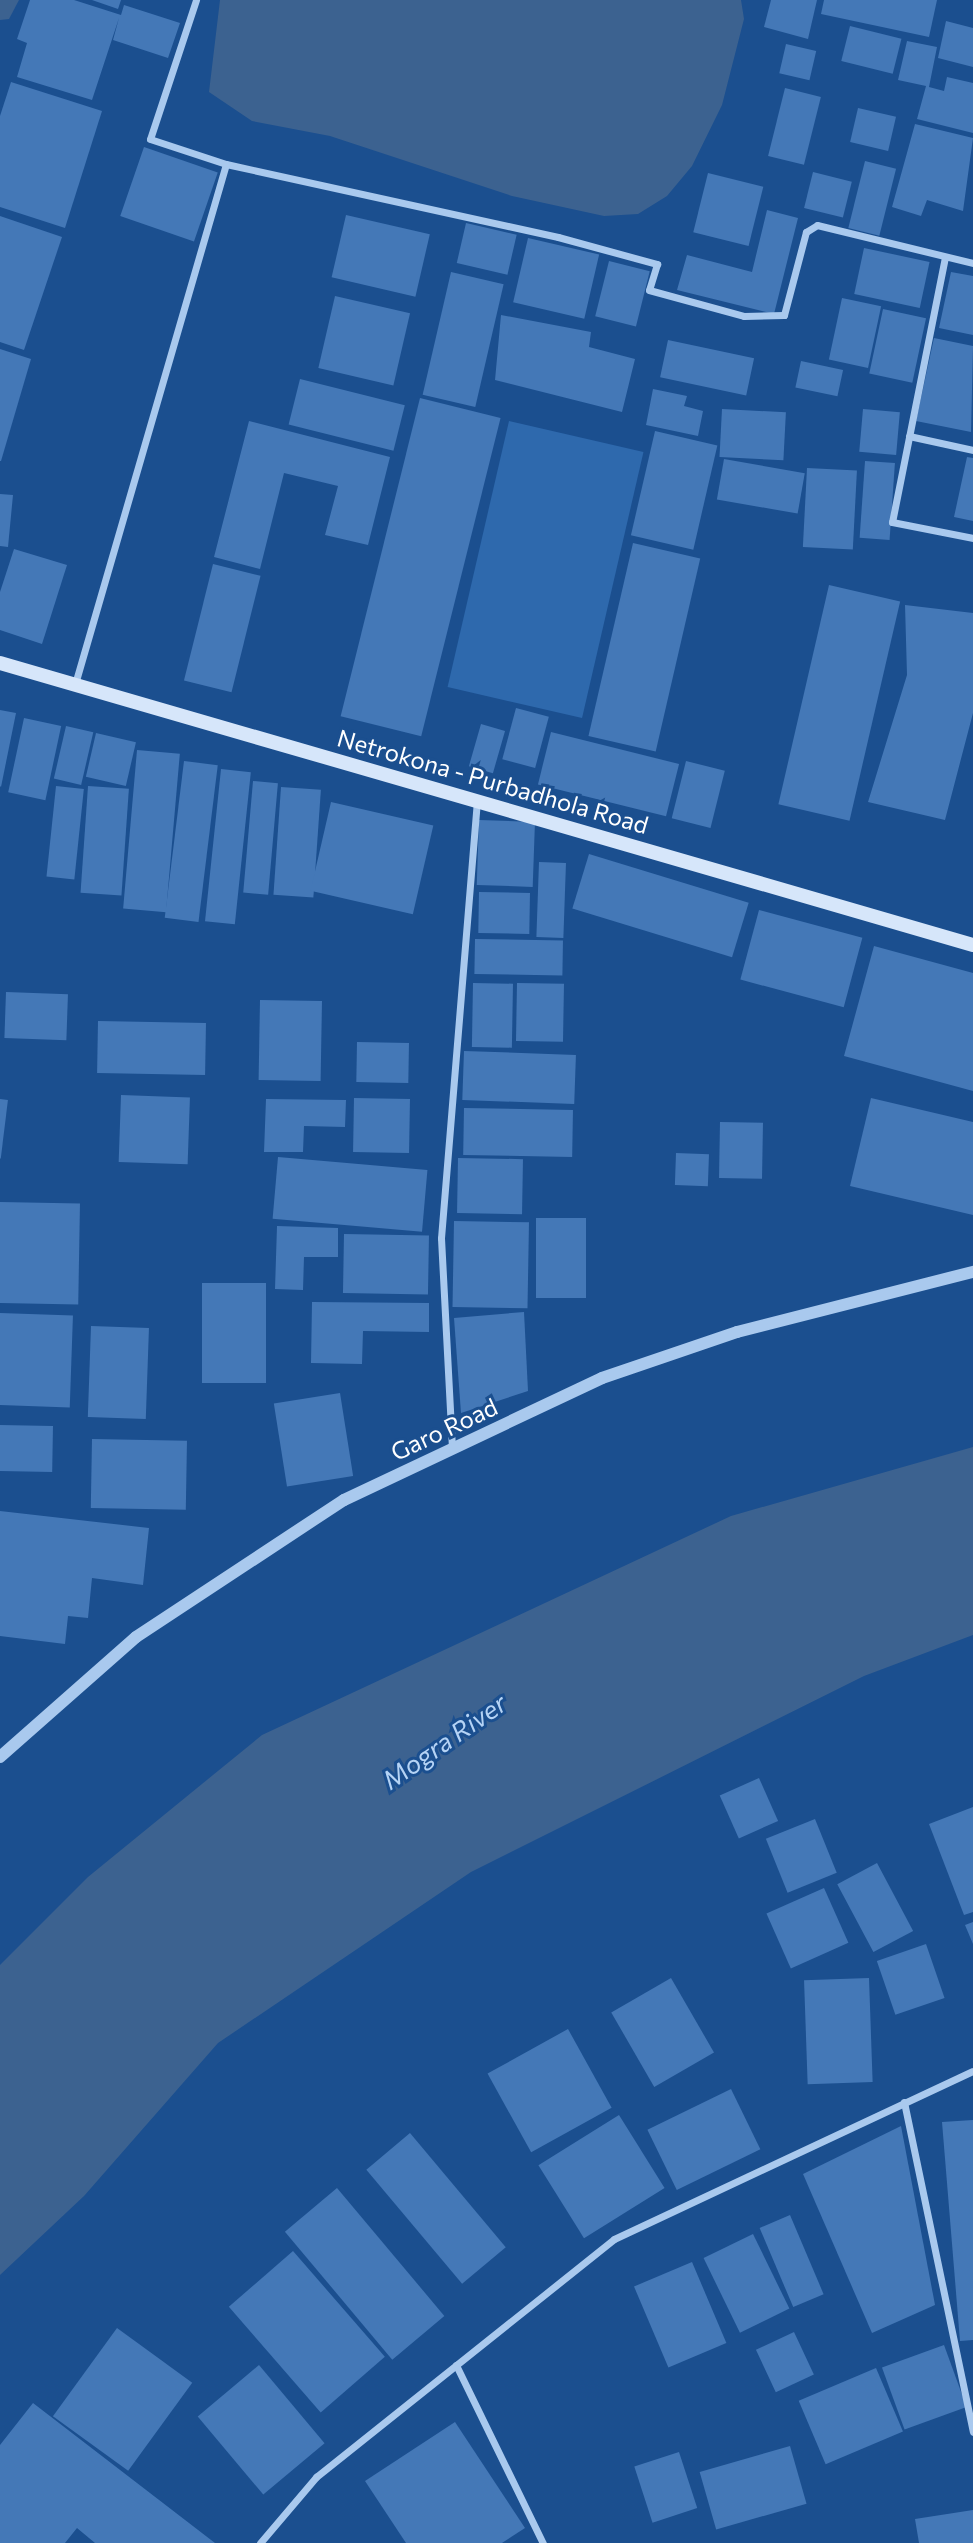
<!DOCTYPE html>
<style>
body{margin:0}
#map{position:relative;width:973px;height:2543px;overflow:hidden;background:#1b4f8f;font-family:Commissioner,sans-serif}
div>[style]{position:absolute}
.green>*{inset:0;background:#2e69ad;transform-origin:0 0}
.water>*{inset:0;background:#3c6290}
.building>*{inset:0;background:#4478b7;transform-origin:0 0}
.minor>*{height:7px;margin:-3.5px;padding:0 3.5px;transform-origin:3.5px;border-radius:3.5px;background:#a9c9ee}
.tertiary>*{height:12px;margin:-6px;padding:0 6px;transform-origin:6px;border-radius:6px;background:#a9c9ee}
.secondary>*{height:14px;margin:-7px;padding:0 7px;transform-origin:7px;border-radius:7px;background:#d6e6fa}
span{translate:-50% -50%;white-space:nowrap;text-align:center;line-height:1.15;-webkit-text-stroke:6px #1b4f8f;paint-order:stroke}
.street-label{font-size:24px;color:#fff}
.water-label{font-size:26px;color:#b5d3f5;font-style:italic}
</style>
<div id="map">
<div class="green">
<i style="left:509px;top:421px;width:138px;height:273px;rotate:13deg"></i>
</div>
<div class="water">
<i style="clip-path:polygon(0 0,19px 0,9px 19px,0 20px)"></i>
<i style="clip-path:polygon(220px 0,741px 0,744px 19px,722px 105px,692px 166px,667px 196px,638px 214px,604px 216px,512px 196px,330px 136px,252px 121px,209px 92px)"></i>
<i style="clip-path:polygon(973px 1447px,973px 1635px,864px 1676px,471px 1872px,218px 2043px,84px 2196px,0 2275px,0 1965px,88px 1877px,262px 1735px,731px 1516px)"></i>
</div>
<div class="building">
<i style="clip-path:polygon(30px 0,74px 0,121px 15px,124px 5px,180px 23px,168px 58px,113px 40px,119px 18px,92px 100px,17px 77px,27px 43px,17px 39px)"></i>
<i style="clip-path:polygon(92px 0,121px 0,118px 9px)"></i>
<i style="clip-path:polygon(771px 0,817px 0,808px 39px,764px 27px)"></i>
<i style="clip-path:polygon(824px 0,937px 0,929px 37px,821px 14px)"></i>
<i style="clip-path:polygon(946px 21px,973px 28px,973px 67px,938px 58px)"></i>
<i style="left:850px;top:26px;width:53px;height:36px;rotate:14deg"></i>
<i style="clip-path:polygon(907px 41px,937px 47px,929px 87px,944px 91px,947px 77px,973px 83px,973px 133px,917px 119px,926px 86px,898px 80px)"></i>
<i style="left:786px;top:44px;width:31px;height:30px;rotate:13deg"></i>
<i style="clip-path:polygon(11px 82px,102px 111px,65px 228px,0 207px,0 116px)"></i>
<i style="left:785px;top:88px;width:37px;height:70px;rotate:14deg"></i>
<i style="left:858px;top:108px;width:39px;height:35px;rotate:13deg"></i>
<i style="clip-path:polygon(915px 124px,973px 138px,963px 211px,927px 200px,921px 216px,892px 207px)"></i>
<i style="left:144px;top:147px;width:78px;height:73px;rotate:19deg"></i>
<i style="left:865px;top:161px;width:32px;height:69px;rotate:14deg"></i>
<i style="left:813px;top:172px;width:40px;height:37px;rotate:14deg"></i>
<i style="left:708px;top:173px;width:57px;height:61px;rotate:14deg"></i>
<i style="clip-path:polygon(767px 210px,798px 218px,774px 314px,677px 290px,687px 255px,752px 272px)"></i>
<i style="left:346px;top:215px;width:86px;height:64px;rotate:13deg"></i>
<i style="clip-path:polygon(0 216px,62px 237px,24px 350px,0 342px)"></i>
<i style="left:466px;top:223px;width:52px;height:41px;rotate:13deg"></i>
<i style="left:528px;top:238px;width:73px;height:66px;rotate:13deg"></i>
<i style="left:864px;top:248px;width:67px;height:47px;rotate:12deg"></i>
<i style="left:609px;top:261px;width:42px;height:57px;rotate:14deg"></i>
<i style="left:451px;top:272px;width:54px;height:126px;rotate:13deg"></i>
<i style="clip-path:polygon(951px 272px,973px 276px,973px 335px,939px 328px)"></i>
<i style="left:335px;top:296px;width:77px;height:74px;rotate:13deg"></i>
<i style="left:842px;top:298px;width:40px;height:63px;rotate:12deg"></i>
<i style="left:883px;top:309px;width:44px;height:66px;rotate:12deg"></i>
<i style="clip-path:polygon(501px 315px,591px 332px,589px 347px,635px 359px,622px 412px,495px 380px)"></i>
<i style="clip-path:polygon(934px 338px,973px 346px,971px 432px,916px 421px)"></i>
<i style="left:668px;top:340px;width:88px;height:38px;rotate:12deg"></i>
<i style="clip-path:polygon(0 349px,31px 359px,1px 461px,0 461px)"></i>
<i style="left:801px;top:361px;width:43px;height:27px;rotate:12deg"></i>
<i style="left:300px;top:379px;width:108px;height:47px;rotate:14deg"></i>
<i style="clip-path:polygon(653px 389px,687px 396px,684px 406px,703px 411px,698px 436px,646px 425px)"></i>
<i style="left:420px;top:398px;width:83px;height:328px;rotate:14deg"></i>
<i style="left:722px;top:409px;width:64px;height:48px;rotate:3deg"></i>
<i style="left:863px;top:409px;width:37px;height:43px;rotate:5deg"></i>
<i style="clip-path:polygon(249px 421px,390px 457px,368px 545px,325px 535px,338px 486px,284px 473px,260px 569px,214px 557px)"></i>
<i style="left:655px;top:431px;width:64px;height:107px;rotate:13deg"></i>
<i style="clip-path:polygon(967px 457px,973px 458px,973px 521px,954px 517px)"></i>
<i style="left:724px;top:459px;width:82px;height:41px;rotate:10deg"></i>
<i style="left:865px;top:461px;width:30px;height:77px;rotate:4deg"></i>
<i style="left:807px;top:468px;width:50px;height:79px;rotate:3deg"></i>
<i style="clip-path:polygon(0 494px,13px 495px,8px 547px,0 546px)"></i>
<i style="left:633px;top:543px;width:69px;height:198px;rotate:13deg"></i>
<i style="clip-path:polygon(14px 549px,67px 565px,42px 644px,0 630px,0 592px)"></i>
<i style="left:213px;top:564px;width:49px;height:120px;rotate:14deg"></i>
<i style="left:829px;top:585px;width:73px;height:225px;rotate:13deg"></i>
<i style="clip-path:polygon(905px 605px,973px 613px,973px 713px,945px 820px,868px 802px,907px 675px)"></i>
<i style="left:516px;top:708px;width:34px;height:53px;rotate:15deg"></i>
<i style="clip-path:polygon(0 710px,16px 713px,1px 787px,0 786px)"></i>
<i style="left:24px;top:718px;width:38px;height:76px;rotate:12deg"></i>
<i style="left:481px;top:724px;width:25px;height:44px;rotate:16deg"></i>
<i style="left:66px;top:726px;width:28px;height:54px;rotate:13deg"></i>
<i style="left:551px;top:732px;width:132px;height:54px;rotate:14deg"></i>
<i style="left:96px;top:733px;width:41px;height:45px;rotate:13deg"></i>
<i style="left:137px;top:750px;width:43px;height:159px;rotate:5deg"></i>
<i style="left:184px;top:761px;width:34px;height:158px;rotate:7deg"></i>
<i style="left:686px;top:761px;width:40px;height:59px;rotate:14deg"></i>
<i style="left:221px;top:769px;width:30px;height:153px;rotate:6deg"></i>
<i style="left:253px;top:781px;width:25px;height:112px;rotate:5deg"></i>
<i style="left:56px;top:786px;width:28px;height:91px;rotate:6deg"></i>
<i style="left:88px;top:786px;width:41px;height:107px;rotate:4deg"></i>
<i style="left:281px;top:787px;width:40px;height:108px;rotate:4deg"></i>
<i style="left:331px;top:802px;width:105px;height:91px;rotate:13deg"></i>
<i style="left:479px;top:820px;width:56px;height:65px;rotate:2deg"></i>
<i style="left:589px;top:854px;width:167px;height:57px;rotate:17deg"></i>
<i style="left:539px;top:862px;width:27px;height:75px;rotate:2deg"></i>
<i style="left:479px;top:892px;width:51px;height:41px;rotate:1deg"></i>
<i style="left:759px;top:910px;width:107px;height:72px;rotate:15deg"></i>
<i style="left:475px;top:939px;width:88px;height:35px;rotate:1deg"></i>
<i style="clip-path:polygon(874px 946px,973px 973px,973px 1091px,844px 1056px)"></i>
<i style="left:473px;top:983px;width:40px;height:64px;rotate:1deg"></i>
<i style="left:517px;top:983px;width:47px;height:58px;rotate:1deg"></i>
<i style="left:6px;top:992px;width:62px;height:46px;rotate:2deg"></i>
<i style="left:260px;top:1000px;width:62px;height:80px;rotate:1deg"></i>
<i style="left:98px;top:1021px;width:108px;height:52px;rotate:1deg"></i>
<i style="left:357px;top:1042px;width:52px;height:40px;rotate:1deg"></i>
<i style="left:464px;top:1051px;width:112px;height:49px;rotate:2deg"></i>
<i style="left:121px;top:1095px;width:69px;height:67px;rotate:2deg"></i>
<i style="left:354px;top:1098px;width:56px;height:54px;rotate:1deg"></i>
<i style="clip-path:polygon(871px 1098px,973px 1122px,973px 1215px,850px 1186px)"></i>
<i style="left:0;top:1099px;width:8px;height:59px;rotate:7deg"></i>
<i style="clip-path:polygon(266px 1099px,346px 1100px,345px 1127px,304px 1126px,303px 1152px,264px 1152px)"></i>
<i style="left:464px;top:1108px;width:109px;height:47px;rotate:1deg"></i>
<i style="left:720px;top:1122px;width:43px;height:56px;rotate:1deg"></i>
<i style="left:676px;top:1153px;width:33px;height:32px;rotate:2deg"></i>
<i style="left:278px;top:1157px;width:150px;height:62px;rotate:5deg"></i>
<i style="left:458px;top:1158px;width:65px;height:55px;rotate:1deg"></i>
<i style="left:0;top:1202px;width:80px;height:101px;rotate:1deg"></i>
<i style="left:536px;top:1218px;width:50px;height:80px"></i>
<i style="left:454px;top:1221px;width:75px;height:86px;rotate:1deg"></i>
<i style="clip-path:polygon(277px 1226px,338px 1228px,338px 1257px,304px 1257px,303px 1290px,275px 1289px)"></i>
<i style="left:344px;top:1234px;width:85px;height:59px;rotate:1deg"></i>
<i style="left:202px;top:1283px;width:64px;height:100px"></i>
<i style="clip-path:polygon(312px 1302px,429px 1303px,429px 1332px,363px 1331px,362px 1364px,311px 1363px)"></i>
<i style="clip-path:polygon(524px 1312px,528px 1391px,461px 1413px,454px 1318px)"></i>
<i style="left:0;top:1313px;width:73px;height:92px;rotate:2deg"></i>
<i style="left:91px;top:1326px;width:58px;height:91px;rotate:2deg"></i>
<i style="left:340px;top:1393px;width:84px;height:67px;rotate:81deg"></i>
<i style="left:0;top:1425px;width:53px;height:46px;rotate:1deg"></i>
<i style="left:92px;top:1439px;width:95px;height:69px;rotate:1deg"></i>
<i style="clip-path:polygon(0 1511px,149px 1528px,143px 1585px,92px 1578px,88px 1618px,68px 1616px,65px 1644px,0 1636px)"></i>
<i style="left:759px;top:1778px;width:47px;height:43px;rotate:66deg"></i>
<i style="clip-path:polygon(973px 1807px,973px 1912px,964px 1915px,929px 1824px)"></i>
<i style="left:815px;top:1819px;width:58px;height:53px;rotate:68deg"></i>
<i style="left:877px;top:1863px;width:77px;height:45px;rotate:62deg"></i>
<i style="left:824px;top:1888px;width:60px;height:63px;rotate:66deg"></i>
<i style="clip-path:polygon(973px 1922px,973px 1944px,965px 1925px)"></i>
<i style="left:926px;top:1944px;width:57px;height:52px;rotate:71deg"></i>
<i style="left:671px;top:1978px;width:86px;height:69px;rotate:60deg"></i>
<i style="left:869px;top:1978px;width:104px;height:65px;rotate:88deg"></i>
<i style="left:568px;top:2029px;width:90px;height:92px;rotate:61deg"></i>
<i style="left:731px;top:2089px;width:67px;height:93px;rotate:64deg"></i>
<i style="left:619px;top:2115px;width:86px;height:95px;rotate:58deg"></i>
<i style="clip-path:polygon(973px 2120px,973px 2340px,960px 2341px,942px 2122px)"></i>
<i style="clip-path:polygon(901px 2126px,935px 2305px,872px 2333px,803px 2174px)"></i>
<i style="left:410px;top:2133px;width:149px;height:57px;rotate:50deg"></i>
<i style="left:337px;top:2188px;width:167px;height:68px;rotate:50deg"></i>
<i style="left:790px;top:2215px;width:86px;height:33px;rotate:67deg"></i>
<i style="left:753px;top:2234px;width:83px;height:55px;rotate:64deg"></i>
<i style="left:293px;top:2251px;width:140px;height:85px;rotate:49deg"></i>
<i style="left:692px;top:2262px;width:88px;height:63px;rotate:67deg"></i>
<i style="left:117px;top:2328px;width:93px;height:109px;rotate:36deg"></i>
<i style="left:794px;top:2332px;width:47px;height:42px;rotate:65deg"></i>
<i style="left:944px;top:2345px;width:66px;height:66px;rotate:70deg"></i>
<i style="left:259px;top:2365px;width:102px;height:80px;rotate:50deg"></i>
<i style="left:876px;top:2368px;width:69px;height:84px;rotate:67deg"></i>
<i style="clip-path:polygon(33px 2403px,215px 2543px,95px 2543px,77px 2528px,65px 2543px,0 2543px,0 2445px)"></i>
<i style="clip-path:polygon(455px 2422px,525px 2528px,502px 2543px,406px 2543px,365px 2481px)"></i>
<i style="left:790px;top:2446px;width:60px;height:94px;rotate:74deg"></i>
<i style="left:679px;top:2452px;width:59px;height:47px;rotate:72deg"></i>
<i style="clip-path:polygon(973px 2510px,973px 2543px,919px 2543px,915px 2519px)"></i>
</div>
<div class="minor">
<i style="left:196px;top:0;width:146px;rotate:108.3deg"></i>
<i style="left:150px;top:139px;width:80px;rotate:18.2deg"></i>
<i style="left:945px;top:257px;width:270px;rotate:101.3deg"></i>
<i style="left:892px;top:522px;width:83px;rotate:11.2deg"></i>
<i style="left:909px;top:436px;width:66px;rotate:12.3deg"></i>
<i style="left:75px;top:684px;width:541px;rotate:-73.81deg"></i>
<i style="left:226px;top:164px;width:340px;rotate:12.4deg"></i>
<i style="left:558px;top:237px;width:103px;rotate:15.3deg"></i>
<i style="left:657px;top:264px;width:27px;rotate:107deg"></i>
<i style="left:649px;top:290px;width:98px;rotate:15.3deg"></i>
<i style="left:744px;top:316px;width:40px;rotate:-1.4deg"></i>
<i style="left:784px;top:315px;width:86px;rotate:-75.2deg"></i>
<i style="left:806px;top:232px;width:13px;rotate:-32deg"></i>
<i style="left:817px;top:225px;width:161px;rotate:13.7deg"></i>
<i style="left:452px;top:1448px;width:210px;rotate:-93deg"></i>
<i style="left:441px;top:1238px;width:438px;rotate:-85.3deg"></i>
<i style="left:904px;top:2102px;width:337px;rotate:78.2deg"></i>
<i style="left:456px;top:2365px;width:198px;rotate:64deg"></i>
<i style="left:260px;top:2543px;width:87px;rotate:-49.7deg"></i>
<i style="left:316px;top:2477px;width:381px;rotate:-38.6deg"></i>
<i style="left:614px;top:2239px;width:396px;rotate:-25.1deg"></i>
</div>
<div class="tertiary">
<i style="left:0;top:1757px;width:181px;rotate:-41.4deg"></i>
<i style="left:136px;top:1637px;width:249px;rotate:-33.4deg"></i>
<i style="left:344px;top:1500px;width:285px;rotate:-25.3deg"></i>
<i style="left:602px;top:1378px;width:143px;rotate:-18.8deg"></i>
<i style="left:737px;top:1332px;width:244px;rotate:-14.3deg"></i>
</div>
<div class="secondary">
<i style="left:0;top:663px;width:1013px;rotate:16.16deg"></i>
</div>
<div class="street-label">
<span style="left:493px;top:781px;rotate:16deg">Netrokona - Purbadhola Road</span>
<span style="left:444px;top:1429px;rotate:-25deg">Garo Road</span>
</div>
<div class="water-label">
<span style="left:444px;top:1741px;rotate:-35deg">Mogra River</span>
</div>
</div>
